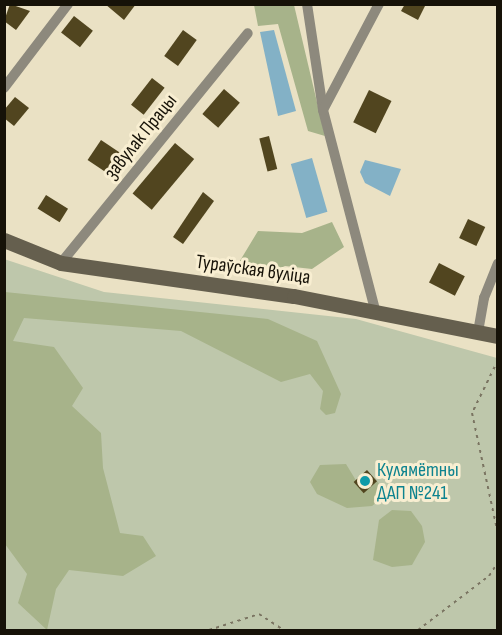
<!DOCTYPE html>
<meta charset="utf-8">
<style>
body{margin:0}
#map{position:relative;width:502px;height:635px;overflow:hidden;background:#eae1c4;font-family:"Sofia Sans Condensed",sans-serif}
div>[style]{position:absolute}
.green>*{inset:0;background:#bec7ab}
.forest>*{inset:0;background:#a7b38a}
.water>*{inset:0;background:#83b1c6;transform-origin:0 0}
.building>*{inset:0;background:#51451f;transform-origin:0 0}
.path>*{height:2px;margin-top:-1px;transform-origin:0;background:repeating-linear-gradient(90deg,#7a7461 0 3px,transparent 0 7.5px)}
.street>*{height:10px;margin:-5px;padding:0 5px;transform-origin:5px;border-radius:5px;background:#8d897d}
.secondary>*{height:15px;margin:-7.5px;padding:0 7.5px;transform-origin:7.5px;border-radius:7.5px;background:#655f4e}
.dots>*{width:16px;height:16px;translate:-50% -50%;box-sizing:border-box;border:3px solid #f8eed1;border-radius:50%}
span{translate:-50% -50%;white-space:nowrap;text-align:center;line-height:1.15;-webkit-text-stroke:6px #f8eed1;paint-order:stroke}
.street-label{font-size:20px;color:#161208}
.culture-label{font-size:20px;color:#0d838f}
.left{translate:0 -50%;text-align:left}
.frame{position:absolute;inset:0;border:6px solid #161208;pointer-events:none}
</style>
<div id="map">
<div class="green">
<i style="clip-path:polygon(4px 259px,104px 292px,356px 319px,497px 358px,497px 630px,5px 630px)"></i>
</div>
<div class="forest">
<i style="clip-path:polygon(254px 5px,294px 5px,325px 136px,308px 131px,278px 24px,258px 26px)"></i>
<i style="clip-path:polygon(332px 222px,344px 247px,312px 269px,285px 266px,265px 275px,238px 264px,258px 231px,302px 233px)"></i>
<i style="clip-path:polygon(5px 292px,268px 319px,317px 341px,341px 394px,335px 413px,326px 415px,320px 409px,323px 391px,310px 374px,281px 382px,181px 331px,24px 318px,13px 341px,54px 347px,83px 388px,72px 406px,101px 433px,103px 468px,120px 533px,143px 536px,156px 556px,123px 576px,69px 570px,56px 589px,47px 630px,18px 603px,27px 574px,5px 544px)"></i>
<i style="clip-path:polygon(346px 464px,363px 492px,377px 481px,386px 495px,372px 506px,347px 508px,317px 494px,310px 482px,320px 465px)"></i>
<i style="clip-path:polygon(392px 510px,411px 511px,422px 526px,425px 542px,412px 565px,392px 567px,373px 560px,379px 520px)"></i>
</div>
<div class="water">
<i style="clip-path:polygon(274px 30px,296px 111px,278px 116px,260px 32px)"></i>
<i style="left:312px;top:158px;width:56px;height:22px;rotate:74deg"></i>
<i style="clip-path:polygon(365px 160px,401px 169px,390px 196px,365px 183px,360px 172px)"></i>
</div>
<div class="building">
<i style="clip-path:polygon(10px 4px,30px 11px,16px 30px,4px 21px)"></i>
<i style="clip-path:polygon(105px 4px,136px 4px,124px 20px)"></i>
<i style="clip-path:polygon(405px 4px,426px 4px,418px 20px,401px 11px)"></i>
<i style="left:74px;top:16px;width:24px;height:21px;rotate:38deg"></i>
<i style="left:183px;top:30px;width:17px;height:32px;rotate:36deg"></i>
<i style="left:152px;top:78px;width:16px;height:34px;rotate:38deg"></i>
<i style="left:224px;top:89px;width:21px;height:33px;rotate:41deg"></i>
<i style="left:369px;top:90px;width:25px;height:36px;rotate:26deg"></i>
<i style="clip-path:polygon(15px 97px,29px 108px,14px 126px,4px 118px,4px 110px)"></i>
<i style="left:269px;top:136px;width:34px;height:10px;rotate:76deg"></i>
<i style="left:101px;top:140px;width:23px;height:24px;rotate:34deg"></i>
<i style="left:175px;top:143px;width:25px;height:66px;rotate:40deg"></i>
<i style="clip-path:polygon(203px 192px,214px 201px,183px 244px,173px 237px)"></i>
<i style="left:46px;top:195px;width:26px;height:16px;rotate:32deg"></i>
<i style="left:468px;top:219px;width:19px;height:21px;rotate:25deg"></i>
<i style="left:439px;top:263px;width:29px;height:22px;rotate:27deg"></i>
<i style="left:367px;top:470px;width:15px;height:18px;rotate:48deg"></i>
</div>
<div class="path">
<i style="left:498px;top:360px;width:59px;rotate:116.1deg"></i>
<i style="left:472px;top:413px;width:124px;rotate:77.9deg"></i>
<i style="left:209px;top:630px;width:52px;rotate:-17.7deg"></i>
<i style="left:259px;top:614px;width:30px;rotate:33deg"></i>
<i style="left:418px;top:630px;width:89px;rotate:-37.3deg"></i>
<i style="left:489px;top:576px;width:17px;rotate:-57deg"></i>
</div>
<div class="street">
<i style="left:307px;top:4px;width:107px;rotate:81.4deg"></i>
<i style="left:323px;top:110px;width:207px;rotate:75.4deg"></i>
<i style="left:4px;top:88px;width:106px;rotate:-52.7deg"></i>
<i style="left:323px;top:110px;width:120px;rotate:-62.2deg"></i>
<i style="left:61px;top:263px;width:296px;rotate:-50.9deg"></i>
<i style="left:478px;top:332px;width:35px;rotate:-80deg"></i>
<i style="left:484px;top:298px;width:37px;rotate:-68deg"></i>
</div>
<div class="secondary">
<i style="left:4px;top:240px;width:61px;rotate:22deg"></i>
<i style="left:61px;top:263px;width:235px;rotate:8.1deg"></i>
<i style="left:294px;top:296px;width:208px;rotate:11.1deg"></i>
</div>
<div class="dots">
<i style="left:365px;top:481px;background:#0f9aa8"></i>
</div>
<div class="street-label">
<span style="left:141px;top:137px;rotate:-51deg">завулак Працы</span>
<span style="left:253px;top:270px;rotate:8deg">Тураўская вуліца</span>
</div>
<div class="culture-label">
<span class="left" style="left:377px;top:482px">Кулямётны<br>ДАП №241</span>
</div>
<div class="frame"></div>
</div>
